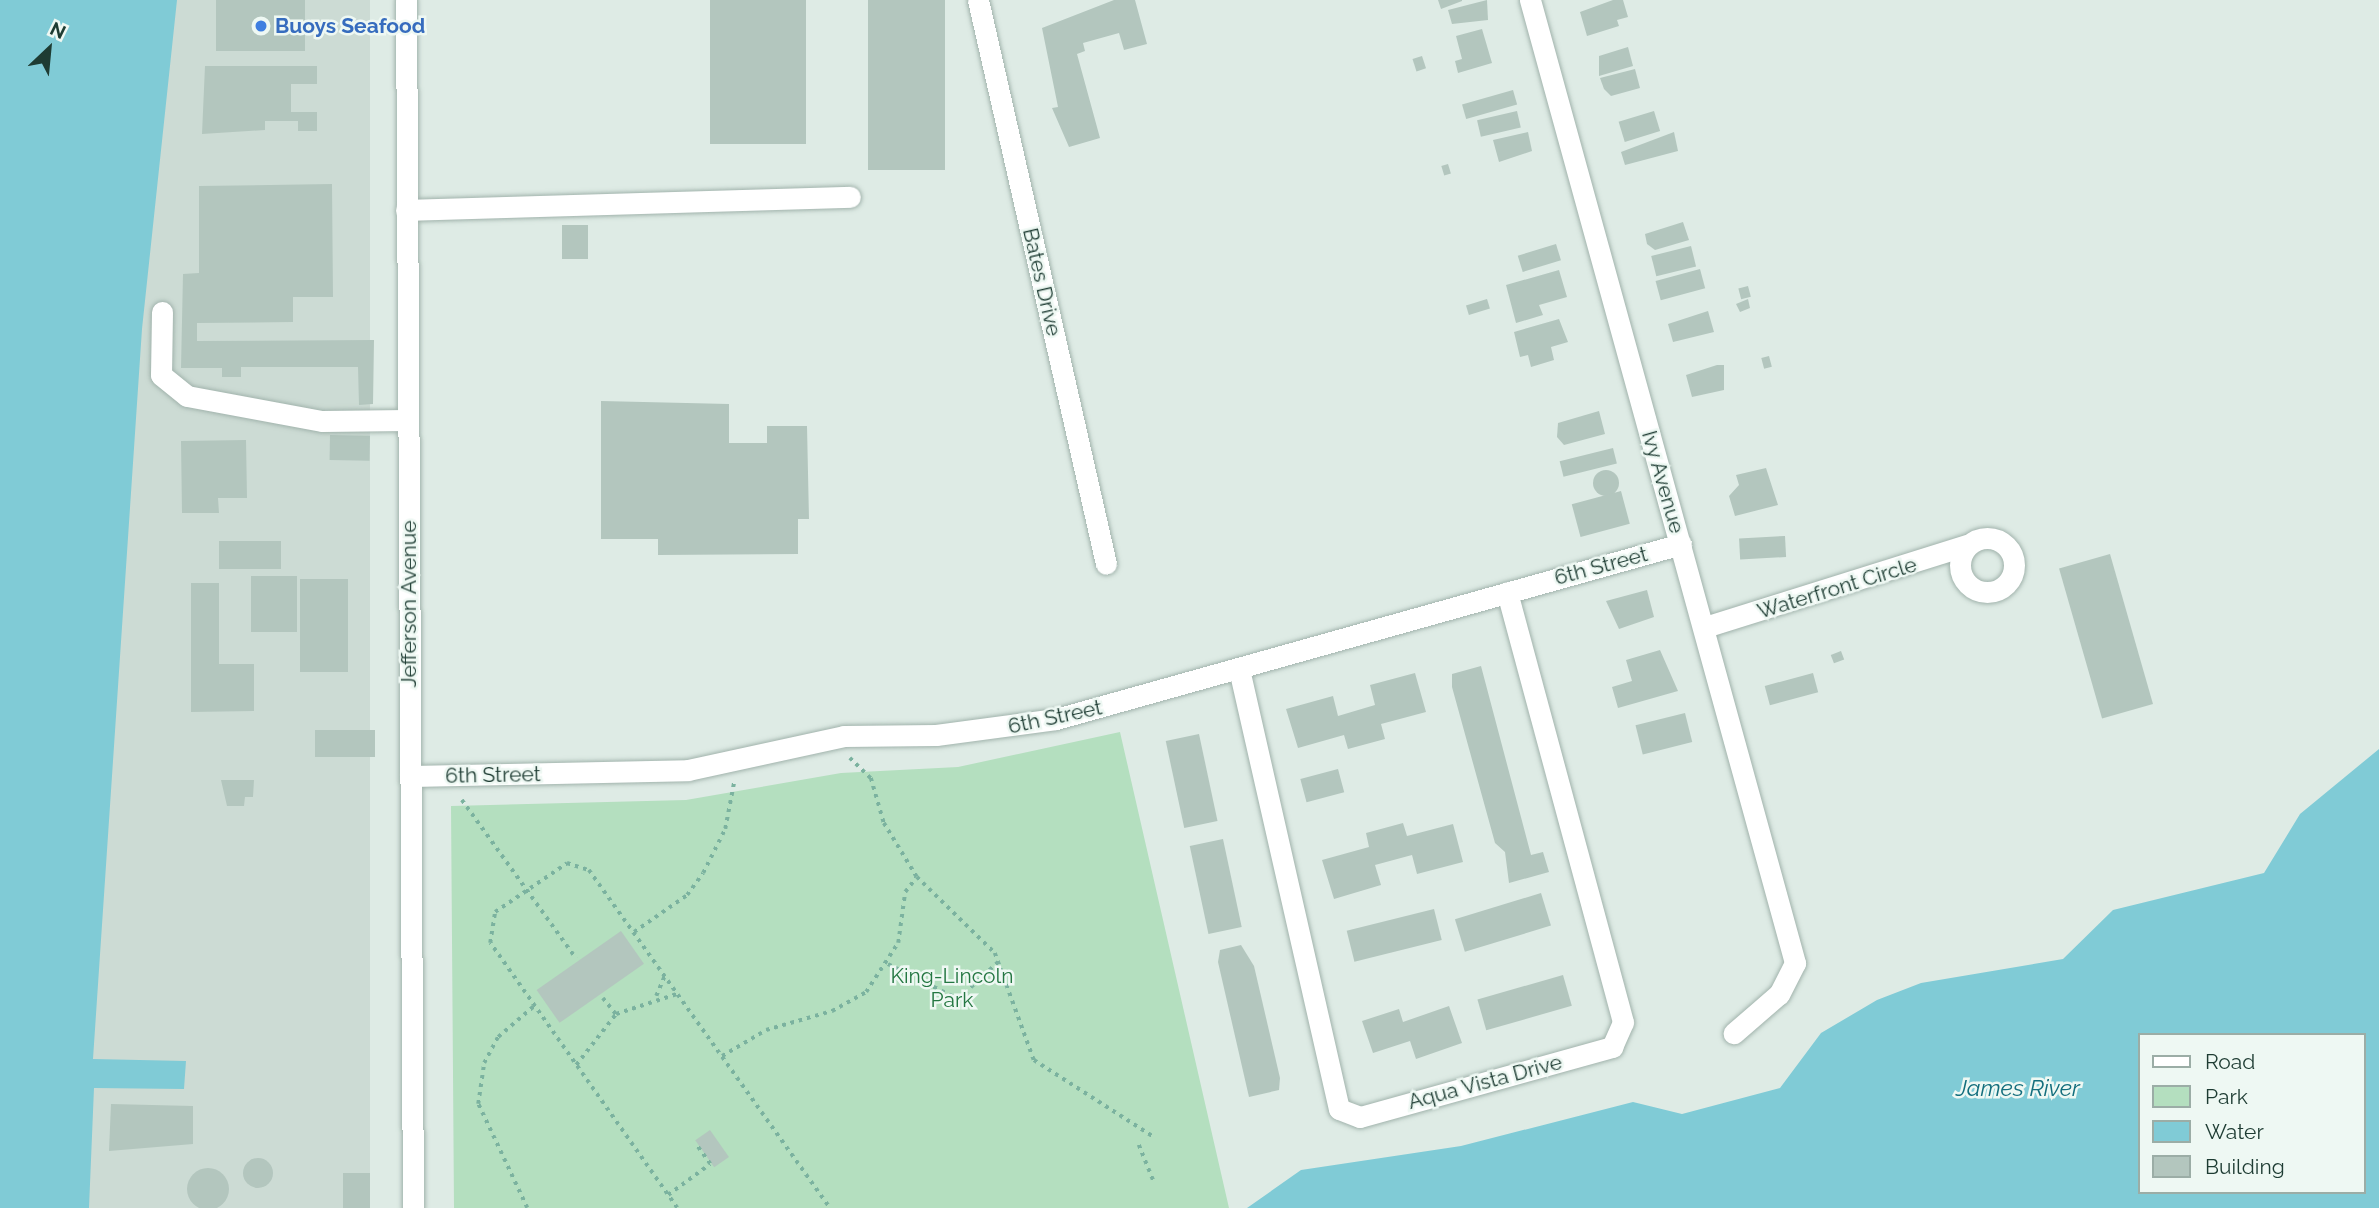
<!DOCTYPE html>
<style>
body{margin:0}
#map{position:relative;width:2379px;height:1208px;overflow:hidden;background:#deebe5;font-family:Raleway,sans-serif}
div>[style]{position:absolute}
.built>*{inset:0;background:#ccdbd4;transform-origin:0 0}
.green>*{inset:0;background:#b4dfbf}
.water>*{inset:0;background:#80cbd6}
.building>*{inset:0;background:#b3c6be;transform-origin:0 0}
.round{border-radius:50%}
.path>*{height:3.5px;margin-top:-1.75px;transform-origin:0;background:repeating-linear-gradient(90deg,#7bb29f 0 3.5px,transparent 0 8.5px)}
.roads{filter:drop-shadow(0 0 2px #a1b3ac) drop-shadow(0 0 2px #a1b3ac)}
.minor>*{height:21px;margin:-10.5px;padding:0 10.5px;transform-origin:10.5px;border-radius:10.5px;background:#fff}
.minor>.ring{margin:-10.5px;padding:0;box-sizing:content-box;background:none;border:21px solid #fff;border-radius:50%}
.dots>*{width:19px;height:19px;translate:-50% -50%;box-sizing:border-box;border:4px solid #eef8f3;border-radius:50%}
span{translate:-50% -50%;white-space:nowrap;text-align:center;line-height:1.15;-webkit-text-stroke:5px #eef8f3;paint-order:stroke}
.shop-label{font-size:21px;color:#366cbe;font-weight:700}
.left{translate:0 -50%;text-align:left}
.street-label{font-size:21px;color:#1e3c33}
.park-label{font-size:21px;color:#247742}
.water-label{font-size:23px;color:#136e7d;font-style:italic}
.legend{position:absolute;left:2138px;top:1033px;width:228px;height:161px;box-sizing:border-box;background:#eef8f3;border:2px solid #9bada6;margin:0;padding:9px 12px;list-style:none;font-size:21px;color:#1e3c33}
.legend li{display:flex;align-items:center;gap:14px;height:35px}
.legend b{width:35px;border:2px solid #9bada6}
.north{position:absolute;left:14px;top:14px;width:70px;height:70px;-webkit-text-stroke:5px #eef8f3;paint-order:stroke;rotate:26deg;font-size:19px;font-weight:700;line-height:28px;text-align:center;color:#1e3c33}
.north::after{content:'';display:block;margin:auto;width:24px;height:32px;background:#1e3c33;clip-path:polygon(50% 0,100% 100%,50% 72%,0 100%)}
</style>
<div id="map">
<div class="built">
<i style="left:0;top:0;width:370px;height:1208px"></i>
</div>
<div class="green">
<i style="clip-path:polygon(1120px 732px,1229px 1208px,454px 1208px,451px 806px,686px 800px,841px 773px,958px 767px)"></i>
</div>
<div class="water">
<i style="clip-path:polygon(0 0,177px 0,142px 329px,93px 1059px,186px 1061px,184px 1089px,94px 1088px,89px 1208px,0 1208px)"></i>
<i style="clip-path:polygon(evenodd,2379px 749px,2379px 1208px,1247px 1208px,1301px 1170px,1461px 1146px,1633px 1102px,1682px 1114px,1780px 1088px,1821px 1033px,1877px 1000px,1921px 983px,2063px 959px,2113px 910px,2264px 873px,2300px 814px,2379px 749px,2139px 1035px,2363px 1035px,2363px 1192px,2139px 1192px,2139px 1035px)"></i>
</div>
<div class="building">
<i style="left:216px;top:0;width:89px;height:51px"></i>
<i style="left:710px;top:0;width:96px;height:144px"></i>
<i style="left:945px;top:0;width:170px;height:77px;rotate:90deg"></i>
<i style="clip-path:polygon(1114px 0,1135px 0,1147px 44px,1124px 50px,1119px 33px,1083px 43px,1085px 51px,1077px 54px,1100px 138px,1069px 147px,1052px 108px,1058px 107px,1042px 28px)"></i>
<i style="clip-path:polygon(1438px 0,1462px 0,1462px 1px,1441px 9px)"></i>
<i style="clip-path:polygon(1487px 0,1488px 20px,1452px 24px,1448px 10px)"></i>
<i style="clip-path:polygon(1613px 0,1623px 0,1628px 17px,1617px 20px,1619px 26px,1587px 36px,1580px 12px)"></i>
<i style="clip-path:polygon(1482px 29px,1492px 63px,1458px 73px,1455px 61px,1462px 59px,1456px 36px)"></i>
<i style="clip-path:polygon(1628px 47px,1633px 66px,1599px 76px,1599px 56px)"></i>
<i style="left:1422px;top:56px;width:13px;height:10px;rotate:72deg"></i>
<i style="clip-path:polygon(205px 66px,317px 66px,317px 84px,291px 84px,291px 112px,317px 112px,317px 131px,298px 131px,298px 121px,265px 121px,265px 130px,202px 134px)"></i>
<i style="clip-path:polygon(1635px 69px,1640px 88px,1611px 96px,1604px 89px,1600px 78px)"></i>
<i style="left:1513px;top:90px;width:15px;height:53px;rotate:74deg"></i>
<i style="left:1517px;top:111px;width:17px;height:41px;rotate:77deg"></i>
<i style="left:1654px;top:111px;width:21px;height:37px;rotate:73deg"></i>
<i style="clip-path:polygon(1528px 132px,1532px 151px,1499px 162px,1493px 140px)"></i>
<i style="clip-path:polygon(1674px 132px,1678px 151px,1625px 165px,1621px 152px)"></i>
<i style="left:1448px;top:164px;width:10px;height:7px;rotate:73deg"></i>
<i style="clip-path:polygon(332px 184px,333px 297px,293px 297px,293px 322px,197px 323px,197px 341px,374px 340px,373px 404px,359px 405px,358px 367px,241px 367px,241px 377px,222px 377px,222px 368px,181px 368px,183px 274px,199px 273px,199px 186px)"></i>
<i style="clip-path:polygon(1683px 222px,1689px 240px,1655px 250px,1647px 244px,1645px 234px)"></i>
<i style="left:562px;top:225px;width:26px;height:34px"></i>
<i style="left:1556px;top:244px;width:17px;height:40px;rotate:73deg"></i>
<i style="left:1691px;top:246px;width:21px;height:41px;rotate:76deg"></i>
<i style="left:1700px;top:269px;width:20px;height:46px;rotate:75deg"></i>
<i style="clip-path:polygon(1559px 270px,1567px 297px,1539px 305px,1543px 315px,1516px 323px,1506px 285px)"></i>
<i style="left:1748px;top:286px;width:11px;height:10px;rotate:75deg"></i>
<i style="left:1487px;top:299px;width:10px;height:22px;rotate:73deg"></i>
<i style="clip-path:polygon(1748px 299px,1750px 308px,1740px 312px,1736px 304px)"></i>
<i style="clip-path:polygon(1708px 311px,1714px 332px,1673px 342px,1668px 324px)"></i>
<i style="clip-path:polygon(1559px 319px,1568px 342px,1551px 347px,1554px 360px,1531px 367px,1528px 355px,1520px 357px,1514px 332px)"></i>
<i style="left:1769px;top:356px;width:11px;height:8px;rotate:75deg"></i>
<i style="clip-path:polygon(1717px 365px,1724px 365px,1724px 390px,1692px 397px,1686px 375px)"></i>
<i style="clip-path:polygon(601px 401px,729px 404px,729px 443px,767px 443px,767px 426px,807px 426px,809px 519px,798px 519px,798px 554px,658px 555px,658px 539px,601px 539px)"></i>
<i style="clip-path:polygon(1599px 411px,1605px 434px,1564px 445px,1557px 437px,1558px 423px)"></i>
<i style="left:330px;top:435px;width:40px;height:25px;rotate:1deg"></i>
<i style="clip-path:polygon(246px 440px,247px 498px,218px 498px,219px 513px,182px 513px,181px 441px)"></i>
<i style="left:1613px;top:448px;width:16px;height:55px;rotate:76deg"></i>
<i style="clip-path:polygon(1766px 468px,1778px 505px,1735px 516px,1729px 496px,1739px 485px,1736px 475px)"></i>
<i class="round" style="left:1593px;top:470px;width:26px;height:26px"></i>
<i style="left:1621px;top:491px;width:34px;height:51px;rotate:75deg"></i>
<i style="left:1785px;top:536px;width:21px;height:46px;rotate:87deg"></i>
<i style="left:219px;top:541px;width:62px;height:28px"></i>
<i style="left:2110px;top:554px;width:156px;height:53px;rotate:74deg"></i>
<i style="left:251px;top:576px;width:46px;height:56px"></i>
<i style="left:300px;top:579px;width:48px;height:93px"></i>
<i style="clip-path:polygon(191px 583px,219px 583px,219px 664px,254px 664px,254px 711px,191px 712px)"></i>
<i style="clip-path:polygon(1647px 590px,1654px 617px,1619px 629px,1606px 601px)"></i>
<i style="clip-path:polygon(1660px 650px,1678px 691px,1618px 708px,1612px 687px,1632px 681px,1626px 660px)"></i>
<i style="left:1841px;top:651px;width:9px;height:11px;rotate:69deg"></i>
<i style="clip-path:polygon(1481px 666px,1531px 855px,1543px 852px,1549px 872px,1509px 883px,1505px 852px,1495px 843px,1452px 687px,1452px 674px)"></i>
<i style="clip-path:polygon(1415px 673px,1426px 712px,1381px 724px,1385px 739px,1348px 749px,1344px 735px,1298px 748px,1286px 709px,1333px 696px,1338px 716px,1375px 705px,1370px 685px)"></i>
<i style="left:1813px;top:673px;width:20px;height:50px;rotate:75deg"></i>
<i style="left:1685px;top:713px;width:30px;height:51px;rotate:76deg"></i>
<i style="left:315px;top:730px;width:60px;height:27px"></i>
<i style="left:1199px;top:734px;width:89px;height:34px;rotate:78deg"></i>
<i style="left:1338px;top:769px;width:24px;height:39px;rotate:75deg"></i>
<i style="clip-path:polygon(221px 780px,254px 780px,253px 797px,245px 797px,244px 806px,227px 806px)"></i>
<i style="clip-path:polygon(1403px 823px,1407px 836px,1453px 824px,1463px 862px,1417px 874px,1412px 855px,1375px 865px,1381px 885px,1334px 899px,1322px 860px,1369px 847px,1366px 833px)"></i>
<i style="left:1223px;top:839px;width:90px;height:34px;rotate:78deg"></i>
<i style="left:1541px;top:893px;width:34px;height:90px;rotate:73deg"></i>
<i style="left:1434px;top:909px;width:32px;height:90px;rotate:76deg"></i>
<i style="left:621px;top:931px;width:40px;height:103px;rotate:55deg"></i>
<i style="clip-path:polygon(1241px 945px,1254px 966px,1280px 1078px,1279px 1090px,1249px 1097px,1218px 962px,1220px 950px)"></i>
<i style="left:1563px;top:975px;width:32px;height:89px;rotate:74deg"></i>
<i style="clip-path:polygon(1449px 1006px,1462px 1043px,1416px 1059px,1410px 1041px,1373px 1053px,1362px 1021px,1399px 1009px,1403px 1022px)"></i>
<i style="clip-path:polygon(111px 1104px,193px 1106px,193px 1144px,109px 1151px)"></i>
<i style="left:710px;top:1130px;width:33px;height:18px;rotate:55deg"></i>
<i class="round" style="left:243px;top:1158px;width:30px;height:30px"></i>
<i class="round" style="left:187px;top:1168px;width:42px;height:42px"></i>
<i style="left:343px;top:1173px;width:27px;height:35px"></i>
</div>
<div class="path">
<i style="left:850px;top:758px;width:29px;rotate:44deg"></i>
<i style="left:871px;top:778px;width:47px;rotate:73.9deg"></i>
<i style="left:884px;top:823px;width:63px;rotate:58.6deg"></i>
<i style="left:917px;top:877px;width:109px;rotate:44.3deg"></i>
<i style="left:995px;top:953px;width:114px;rotate:70deg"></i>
<i style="left:1034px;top:1060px;width:143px;rotate:32.7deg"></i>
<i style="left:462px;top:800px;width:195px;rotate:54.2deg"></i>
<i style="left:634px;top:932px;width:65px;rotate:-34.9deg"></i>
<i style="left:687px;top:895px;width:27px;rotate:-54deg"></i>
<i style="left:703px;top:873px;width:49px;rotate:-63.4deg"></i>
<i style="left:725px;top:829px;width:48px;rotate:-79.2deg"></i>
<i style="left:888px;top:964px;width:78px;rotate:26.6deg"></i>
<i style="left:958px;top:999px;width:56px;rotate:-42.8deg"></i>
<i style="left:656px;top:996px;width:23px;rotate:-67deg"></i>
<i style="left:603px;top:998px;width:21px;rotate:51deg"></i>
<i style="left:722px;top:1056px;width:51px;rotate:-30.6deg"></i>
<i style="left:766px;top:1030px;width:69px;rotate:-16.1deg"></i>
<i style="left:832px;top:1011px;width:39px;rotate:-29deg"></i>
<i style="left:866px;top:992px;width:59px;rotate:-56.9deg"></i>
<i style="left:898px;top:943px;width:51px;rotate:-82.2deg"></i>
<i style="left:905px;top:892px;width:18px;rotate:-52deg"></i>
<i style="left:576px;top:1065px;width:65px;rotate:-51.9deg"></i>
<i style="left:616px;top:1014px;width:64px;rotate:-18.2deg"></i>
<i style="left:1139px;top:1145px;width:38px;rotate:68deg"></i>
<i style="left:668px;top:1195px;width:52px;rotate:-36.4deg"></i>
<i style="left:710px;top:1164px;width:24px;rotate:-126deg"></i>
<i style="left:527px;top:1208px;width:115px;rotate:-115.2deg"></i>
<i style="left:478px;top:1104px;width:41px;rotate:-81.7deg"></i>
<i style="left:484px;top:1063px;width:30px;rotate:-62deg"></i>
<i style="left:498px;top:1037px;width:48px;rotate:-40.7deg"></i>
<i style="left:677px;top:1208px;width:324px;rotate:-125.2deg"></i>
<i style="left:490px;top:943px;width:31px;rotate:-81deg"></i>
<i style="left:495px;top:912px;width:87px;rotate:-34.2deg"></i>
<i style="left:567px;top:863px;width:23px;rotate:18deg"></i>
<i style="left:589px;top:870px;width:415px;rotate:54.5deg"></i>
</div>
<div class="roads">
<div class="minor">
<i style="left:406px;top:0;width:1208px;rotate:89.67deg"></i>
<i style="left:978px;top:0;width:578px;rotate:77.21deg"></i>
<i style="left:1530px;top:0;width:999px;rotate:74.61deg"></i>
<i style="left:1795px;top:963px;width:35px;rotate:117deg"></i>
<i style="left:1779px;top:994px;width:60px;rotate:139.1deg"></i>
<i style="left:406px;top:210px;width:444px;rotate:-1.7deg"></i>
<i style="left:162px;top:312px;width:63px;rotate:90.9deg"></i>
<i style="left:161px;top:375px;width:33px;rotate:39deg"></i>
<i style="left:187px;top:396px;width:137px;rotate:10.5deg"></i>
<i style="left:322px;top:421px;width:85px;rotate:-0.7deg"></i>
<i class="ring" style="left:1960px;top:538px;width:33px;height:33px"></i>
<i style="left:1705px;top:627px;width:275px;rotate:-17.4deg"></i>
<i style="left:1239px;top:669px;width:451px;rotate:77.2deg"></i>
<i style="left:1339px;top:1109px;width:22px;rotate:21deg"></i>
<i style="left:1360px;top:1117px;width:262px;rotate:-15.5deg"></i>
<i style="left:1612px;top:1047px;width:27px;rotate:-66deg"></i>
<i style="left:1623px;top:1022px;width:445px;rotate:-105.1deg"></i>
<i style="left:410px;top:776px;width:278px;rotate:-1.2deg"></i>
<i style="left:688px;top:770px;width:160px;rotate:-12.3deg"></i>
<i style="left:844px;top:736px;width:92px;rotate:-0.6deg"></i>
<i style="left:936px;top:735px;width:121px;rotate:-7.6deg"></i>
<i style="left:1056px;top:719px;width:649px;rotate:-15.64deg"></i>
</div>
</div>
<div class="dots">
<i style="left:261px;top:26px;background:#3f7fe0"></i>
</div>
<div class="shop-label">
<span class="left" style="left:275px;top:26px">Buoys Seafood</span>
</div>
<div class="street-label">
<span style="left:1042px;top:282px;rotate:77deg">Bates Drive</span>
<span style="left:1663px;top:482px;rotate:74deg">Ivy Avenue</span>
<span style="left:1601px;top:566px;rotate:-15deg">6th Street</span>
<span style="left:1837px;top:588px;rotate:-17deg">Waterfront Circle</span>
<span style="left:409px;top:604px;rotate:-90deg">Jefferson Avenue</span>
<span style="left:1055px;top:717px;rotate:-12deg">6th Street</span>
<span style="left:493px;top:775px;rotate:-1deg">6th Street</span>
<span style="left:1485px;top:1082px;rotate:-15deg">Aqua Vista Drive</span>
</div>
<div class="park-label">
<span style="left:952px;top:988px">King-Lincoln<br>Park</span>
</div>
<div class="water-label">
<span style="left:2018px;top:1088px">James River</span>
</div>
<ul class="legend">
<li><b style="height:9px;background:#fff"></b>Road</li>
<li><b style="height:19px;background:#b4dfbf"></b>Park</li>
<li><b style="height:19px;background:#80cbd6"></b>Water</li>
<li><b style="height:19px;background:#b3c6be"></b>Building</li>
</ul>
<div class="north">N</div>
</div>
